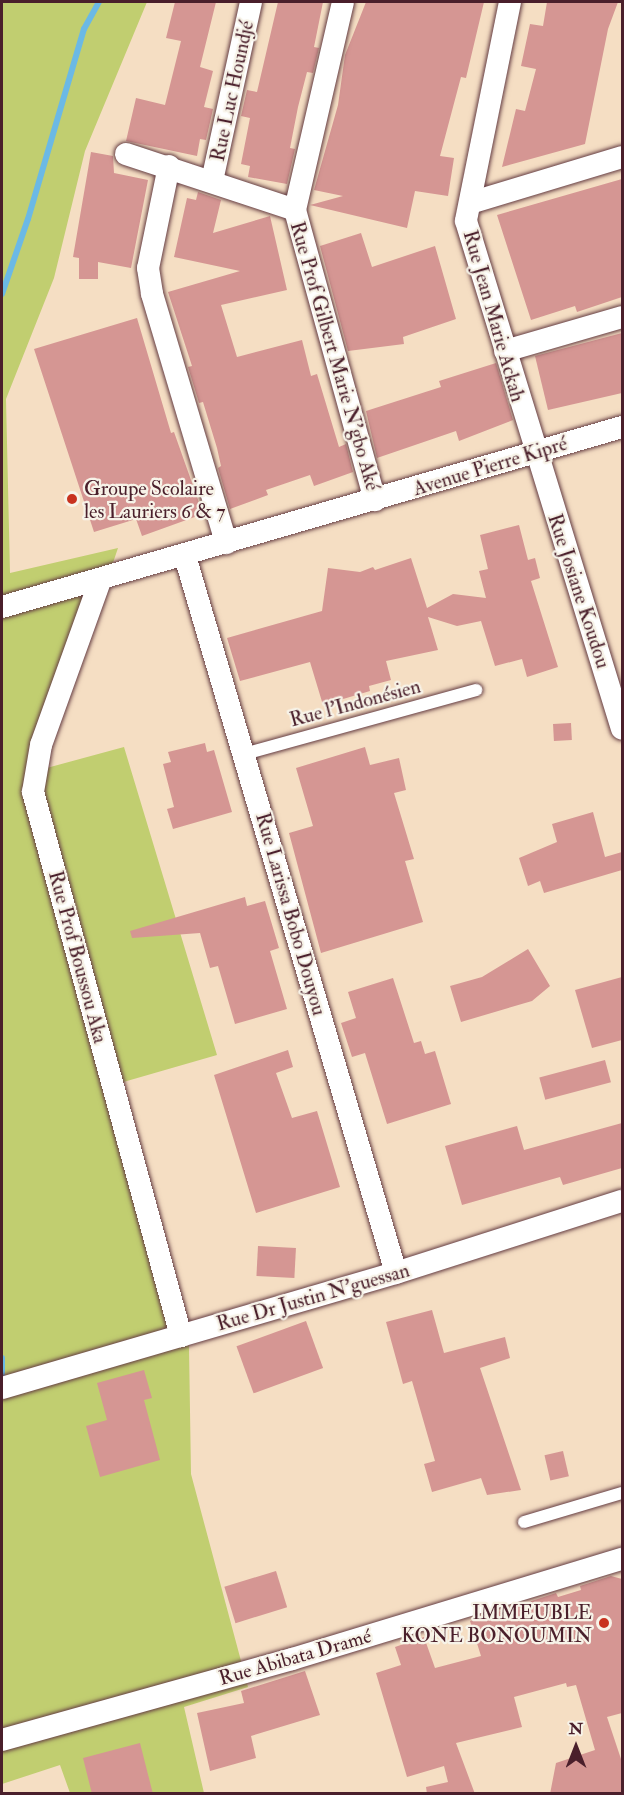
<!DOCTYPE html>
<meta charset="utf-8">
<style>
body{margin:0}
#map{position:relative;width:624px;height:1795px;overflow:hidden;background:#f5dec3;font-family:"IM FELL Double Pica",serif}
div>[style]{position:absolute}
.green>*{inset:0;background:#c1ce70}
.stream>*{height:6px;margin:-3px;padding:0 3px;transform-origin:3px;border-radius:3px;background:#6bb9e5}
.building>*{inset:0;background:#d59693;transform-origin:0 0}
.roads{filter:drop-shadow(0 0 2px #643c42) drop-shadow(0 0 2px #643c42)}
.lane>*{height:12px;margin:-6px;padding:0 6px;transform-origin:6px;border-radius:6px;background:#fff}
.street>*{height:22px;margin:-11px;padding:0 11px;transform-origin:11px;border-radius:11px;background:#fff}
.dots>*{width:16px;height:16px;translate:-50% -50%;box-sizing:border-box;border:3px solid #f7f3e8;border-radius:50%}
span{translate:-50% -50%;white-space:nowrap;text-align:center;line-height:1.15;-webkit-text-stroke:4.5px #f7f3e8;paint-order:stroke}
.street-label{font-size:20px;color:#4a1f2b}
.poi-label{font-size:20px;color:#4a1f2b}
.left{translate:0 -50%;text-align:left}
.right{translate:-100% -50%;text-align:right}
.frame{position:absolute;inset:0;border:3px solid #4a1f2b;pointer-events:none}
.north{position:absolute;left:546px;top:1717px;width:60px;height:60px;-webkit-text-stroke:4px #f7f3e8;paint-order:stroke;rotate:0deg;font-size:16px;font-weight:700;line-height:24px;text-align:center;color:#4a1f2b}
.north::after{content:'';display:block;margin:auto;width:21px;height:27px;background:#4a1f2b;clip-path:polygon(50% 0,100% 100%,50% 72%,0 100%)}
</style>
<div id="map">
<div class="green">
<i style="clip-path:polygon(2px 2px,147px 2px,85px 151px,54px 278px,6px 399px,10px 573px,118px 548px,43px 769px,124px 747px,217px 1055px,120px 1083px,189px 1347px,191px 1474px,248px 1687px,184px 1707px,204px 1793px,70px 1793px,60px 1765px,2px 1784px)"></i>
</div>
<div class="stream">
<i style="left:2px;top:294px;width:79px;rotate:-70.9deg"></i>
<i style="left:28px;top:219px;width:198px;rotate:-73.6deg"></i>
<i style="left:84px;top:29px;width:31px;rotate:-61deg"></i>
<i style="left:2px;top:1358px;width:20px;rotate:90deg"></i>
</div>
<div class="building">
<i style="clip-path:polygon(175px 2px,216px 2px,200px 67px,213px 71px,204px 107px,213px 109px,206px 140px,200px 139px,197px 156px,126px 141px,136px 98px,165px 105px,181px 41px,166px 38px)"></i>
<i style="clip-path:polygon(278px 2px,323px 2px,314px 47px,319px 48px,313px 73px,307px 72px,298px 107px,290px 148px,295px 149px,287px 184px,248px 177px,250px 166px,241px 164px,250px 118px,241px 116px,247px 90px,257px 92px)"></i>
<i style="clip-path:polygon(366px 2px,484px 2px,466px 78px,461px 77px,440px 156px,454px 158px,448px 196px,415px 191px,407px 228px,310px 205px,343px 196px,314px 190px,338px 105px,345px 55px)"></i>
<i style="clip-path:polygon(547px 2px,618px 2px,608px 29px,585px 144px,502px 167px,516px 109px,525px 111px,536px 69px,521px 66px,530px 24px,543px 26px)"></i>
<i style="clip-path:polygon(91px 152px,113px 156px,114px 173px,148px 180px,131px 268px,98px 262px,98px 279px,79px 279px,79px 258px,73px 257px)"></i>
<i style="clip-path:polygon(622px 179px,622px 297px,577px 312px,575px 306px,531px 320px,497px 215px)"></i>
<i style="clip-path:polygon(198px 192px,221px 200px,213px 233px,270px 216px,287px 290px,221px 305px,237px 357px,302px 340px,311px 376px,317px 374px,339px 447px,346px 444px,353px 472px,314px 486px,310px 475px,266px 490px,268px 495px,230px 509px,218px 468px,221px 466px,217px 448px,203px 402px,199px 403px,188px 367px,192px 366px,168px 292px,240px 271px,174px 257px,187px 198px,196px 200px)"></i>
<i style="clip-path:polygon(361px 233px,372px 267px,435px 246px,456px 319px,403px 337px,404px 344px,348px 351px,320px 246px)"></i>
<i style="clip-path:polygon(137px 318px,171px 433px,174px 432px,203px 514px,142px 536px,136px 519px,94px 532px,34px 349px)"></i>
<i style="clip-path:polygon(622px 333px,622px 393px,548px 410px,535px 356px)"></i>
<i style="clip-path:polygon(496px 363px,513px 420px,459px 441px,456px 431px,377px 458px,366px 411px,441px 387px,439px 381px)"></i>
<i style="clip-path:polygon(519px 525px,528px 560px,535px 558px,540px 578px,531px 581px,558px 667px,527px 677px,522px 659px,495px 666px,481px 621px,457px 626px,428px 617px,438px 650px,386px 661px,391px 680px,369px 686px,370px 691px,323px 705px,310px 662px,240px 681px,227px 638px,322px 611px,328px 568px,360px 572px,373px 567px,375px 570px,411px 558px,427px 608px,453px 594px,486px 598px,479px 571px,488px 569px,480px 535px)"></i>
<i style="left:571px;top:723px;width:17px;height:18px;rotate:87deg"></i>
<i style="clip-path:polygon(205px 743px,207px 752px,214px 750px,232px 812px,173px 829px,167px 809px,174px 807px,163px 764px,171px 762px,168px 752px)"></i>
<i style="clip-path:polygon(365px 747px,370px 765px,399px 758px,406px 790px,394px 793px,414px 859px,405px 861px,423px 922px,321px 953px,289px 833px,313px 826px,296px 768px)"></i>
<i style="clip-path:polygon(593px 812px,605px 857px,622px 852px,622px 870px,544px 893px,540px 881px,528px 886px,519px 858px,557px 842px,552px 824px)"></i>
<i style="clip-path:polygon(245px 897px,247px 906px,265px 901px,279px 948px,270px 951px,287px 1009px,235px 1024px,218px 966px,210px 968px,200px 933px,132px 938px,130px 931px)"></i>
<i style="clip-path:polygon(528px 949px,550px 986px,532px 1001px,461px 1022px,450px 986px,482px 977px)"></i>
<i style="clip-path:polygon(622px 977px,622px 1040px,592px 1048px,575px 990px)"></i>
<i style="clip-path:polygon(393px 978px,414px 1043px,421px 1041px,425px 1054px,435px 1051px,451px 1104px,387px 1124px,365px 1053px,352px 1057px,341px 1023px,356px 1018px,348px 992px)"></i>
<i style="clip-path:polygon(288px 1050px,293px 1067px,276px 1073px,292px 1118px,317px 1111px,340px 1187px,256px 1213px,214px 1075px)"></i>
<i style="left:605px;top:1060px;width:23px;height:68px;rotate:75deg"></i>
<i style="clip-path:polygon(622px 1123px,622px 1168px,563px 1185px,560px 1177px,462px 1205px,445px 1146px,517px 1126px,524px 1150px)"></i>
<i style="left:258px;top:1246px;width:38px;height:30px;rotate:3deg"></i>
<i style="clip-path:polygon(432px 1310px,444px 1353px,505px 1337px,510px 1358px,480px 1368px,521px 1490px,487px 1495px,481px 1478px,432px 1492px,424px 1464px,435px 1461px,412px 1381px,403px 1384px,386px 1322px)"></i>
<i style="left:306px;top:1321px;width:50px;height:74px;rotate:70deg"></i>
<i style="clip-path:polygon(144px 1370px,152px 1398px,144px 1400px,160px 1460px,100px 1477px,86px 1426px,107px 1420px,97px 1383px)"></i>
<i style="left:563px;top:1451px;width:26px;height:19px;rotate:77deg"></i>
<i style="left:276px;top:1571px;width:38px;height:54px;rotate:73deg"></i>
<i style="clip-path:polygon(611px 1576px,622px 1579px,622px 1713px,607px 1717px,622px 1762px,622px 1794px,550px 1794px,556px 1763px,595px 1750px,576px 1685px,567px 1687px,566px 1683px,514px 1697px,522px 1727px,456px 1743px,475px 1794px,427px 1794px,426px 1787px,448px 1782px,444px 1766px,407px 1777px,376px 1673px,401px 1665px,395px 1647px,424px 1637px,435px 1668px,481px 1656px,470px 1621px,556px 1593px,558px 1597px,581px 1590px,580px 1586px)"></i>
<i style="clip-path:polygon(305px 1671px,320px 1715px,251px 1736px,256px 1758px,210px 1771px,197px 1713px,244px 1703px,241px 1691px)"></i>
<i style="clip-path:polygon(140px 1743px,153px 1794px,92px 1794px,83px 1758px)"></i>
</div>
<div class="roads">
<div class="lane">
<i style="left:244px;top:754px;width:241px;rotate:-15.4deg"></i>
<i style="left:524px;top:1522px;width:102px;rotate:-16.5deg"></i>
</div>
<div class="street">
<i style="left:343px;top:2px;width:213px;rotate:103deg"></i>
<i style="left:295px;top:210px;width:301px;rotate:74.6deg"></i>
<i style="left:510px;top:2px;width:223px;rotate:101.4deg"></i>
<i style="left:466px;top:221px;width:531px;rotate:72.93deg"></i>
<i style="left:126px;top:154px;width:178px;rotate:18.3deg"></i>
<i style="left:169px;top:166px;width:104px;rotate:101.6deg"></i>
<i style="left:148px;top:268px;width:26px;rotate:81deg"></i>
<i style="left:152px;top:294px;width:260px;rotate:73.4deg"></i>
<i style="left:212px;top:181px;width:183px;rotate:-77.7deg"></i>
<i style="left:470px;top:203px;width:159px;rotate:-16.8deg"></i>
<i style="left:505px;top:351px;width:122px;rotate:-16.2deg"></i>
<i style="left:185px;top:556px;width:747px;rotate:73.6deg"></i>
<i style="left:100px;top:581px;width:174px;rotate:109.8deg"></i>
<i style="left:41px;top:745px;width:48px;rotate:99.7deg"></i>
<i style="left:33px;top:792px;width:564px;rotate:74.78deg"></i>
<i style="left:2px;top:607px;width:646px;rotate:-16.19deg"></i>
<i style="left:2px;top:1388px;width:410px;rotate:-16.3deg"></i>
<i style="left:396px;top:1273px;width:237px;rotate:-17.7deg"></i>
<i style="left:2px;top:1740px;width:301px;rotate:-15.6deg"></i>
<i style="left:292px;top:1659px;width:345px;rotate:-16.9deg"></i>
</div>
</div>
<div class="dots">
<i style="left:72px;top:499px;background:#c8321e"></i>
<i style="left:604px;top:1623px;background:#c8321e"></i>
</div>
<div class="street-label">
<span style="left:232px;top:91px;rotate:-78deg">Rue Luc Houndjé</span>
<span style="left:494px;top:316px;rotate:74deg">Rue Jean Marie Ackah</span>
<span style="left:335px;top:356px;rotate:74deg">Rue Prof Gilbert Marie N'gbo Aké</span>
<span style="left:490px;top:466px;rotate:-17deg">Avenue Pierre Kipré</span>
<span style="left:579px;top:591px;rotate:72deg">Rue Josiane Koudou</span>
<span style="left:355px;top:703px;rotate:-15deg">Rue l'Indonésien</span>
<span style="left:291px;top:914px;rotate:74deg">Rue Larissa Bobo Douyou</span>
<span style="left:78px;top:957px;rotate:75deg">Rue Prof Boussou Aka</span>
<span style="left:313px;top:1297px;rotate:-16deg">Rue Dr Justin N'guessan</span>
<span style="left:295px;top:1657px;rotate:-16deg">Rue Abibata Dramé</span>
</div>
<div class="poi-label">
<span class="left" style="left:84px;top:500px">Groupe Scolaire<br>les Lauriers 6 &amp; 7</span>
<span class="right" style="left:592px;top:1624px">IMMEUBLE<br>KONE BONOUMIN</span>
</div>
<div class="frame"></div>
<div class="north">N</div>
</div>
